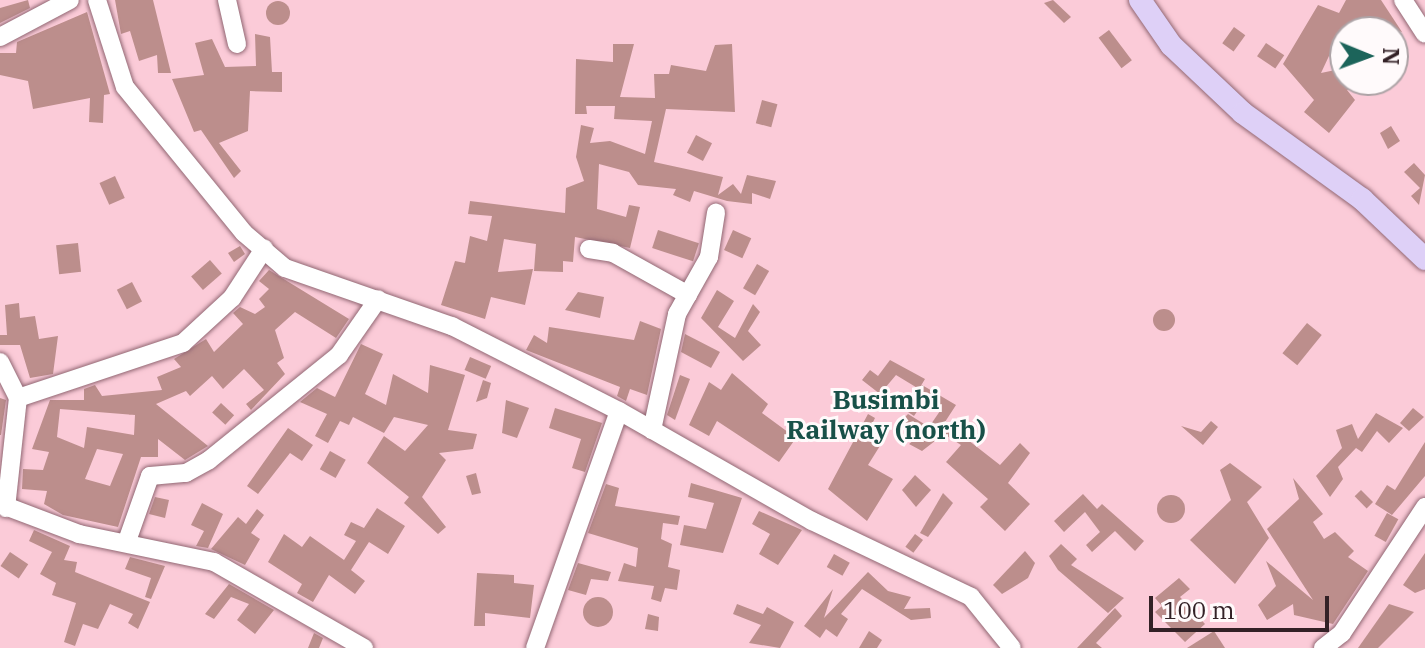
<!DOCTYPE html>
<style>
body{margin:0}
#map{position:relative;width:1425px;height:648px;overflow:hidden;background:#fbcbd8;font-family:"IBM Plex Serif",serif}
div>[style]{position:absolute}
.building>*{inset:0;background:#bc8e8c;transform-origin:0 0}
.round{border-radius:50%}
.roads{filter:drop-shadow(0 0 2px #916773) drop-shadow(0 0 2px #916773)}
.minor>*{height:18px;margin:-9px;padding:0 9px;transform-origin:9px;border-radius:9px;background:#fff}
.major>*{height:22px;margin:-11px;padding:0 11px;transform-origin:11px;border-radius:11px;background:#ded0f7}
span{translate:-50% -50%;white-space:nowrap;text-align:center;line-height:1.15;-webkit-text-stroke:6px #fffafb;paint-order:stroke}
.quarter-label{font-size:26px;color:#185048;font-weight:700}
.north{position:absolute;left:1329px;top:16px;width:80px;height:80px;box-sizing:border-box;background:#fffafb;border:2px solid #ada3a6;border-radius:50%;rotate:91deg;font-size:22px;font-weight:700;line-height:32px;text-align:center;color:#332126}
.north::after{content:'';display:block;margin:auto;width:28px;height:36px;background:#1c645a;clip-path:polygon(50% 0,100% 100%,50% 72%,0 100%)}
.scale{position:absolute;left:1149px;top:596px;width:180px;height:36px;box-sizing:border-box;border:4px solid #332126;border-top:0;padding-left:10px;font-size:24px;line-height:28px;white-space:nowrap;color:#332126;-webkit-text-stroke:6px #fffafb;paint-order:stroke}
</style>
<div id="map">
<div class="building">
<i style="clip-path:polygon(28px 0,30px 8px,0 23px,0 8px)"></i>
<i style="clip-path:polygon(115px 0,153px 0,171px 73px,158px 73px,157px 55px,139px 61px,130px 31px,121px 34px)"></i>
<i style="clip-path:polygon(1053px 0,1071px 17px,1064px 23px,1044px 3px)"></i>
<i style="clip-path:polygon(1346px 0,1381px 0,1402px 32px,1383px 27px,1345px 32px,1342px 45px,1336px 41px,1321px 73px,1345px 68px,1345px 80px,1370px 80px,1347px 90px,1355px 100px,1329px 133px,1304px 112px,1314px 100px,1283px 64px,1318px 5px,1339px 13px)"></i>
<i class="round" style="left:266px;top:1px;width:24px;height:24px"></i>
<i style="clip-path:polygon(87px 12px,110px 94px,104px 95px,103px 123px,89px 122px,90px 98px,33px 109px,28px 81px,0 75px,0 53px,16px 53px,17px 42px)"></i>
<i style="left:1234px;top:27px;width:14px;height:20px;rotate:36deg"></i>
<i style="left:1109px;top:30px;width:38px;height:13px;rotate:53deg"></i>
<i style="clip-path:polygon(255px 34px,270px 37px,272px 72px,282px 72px,282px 92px,250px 91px,248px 131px,219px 143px,241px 171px,234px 178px,201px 130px,194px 132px,172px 79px,204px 75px,195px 43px,212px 39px,225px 67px,256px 66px)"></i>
<i style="left:1266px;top:43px;width:22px;height:16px;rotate:34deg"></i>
<i style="clip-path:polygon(613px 44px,634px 44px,620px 97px,655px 98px,654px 74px,669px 74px,671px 65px,706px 71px,715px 45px,732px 44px,735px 112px,666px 109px,654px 162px,723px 177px,718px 195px,733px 184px,741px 194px,747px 175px,776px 181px,770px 199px,752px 193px,752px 204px,727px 201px,694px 191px,690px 202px,673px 195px,676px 189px,638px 185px,629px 172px,599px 164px,597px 209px,626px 217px,629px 205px,640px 207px,630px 248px,575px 237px,573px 262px,563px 261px,563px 272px,534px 271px,536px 244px,504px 239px,498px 272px,533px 269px,525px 305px,491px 297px,485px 319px,441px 305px,455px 261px,465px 263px,470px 236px,487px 241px,492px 216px,468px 214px,470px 201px,565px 213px,566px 188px,584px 181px,576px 157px,581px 125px,594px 128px,590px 143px,610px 141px,645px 154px,652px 121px,614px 119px,615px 106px,586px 106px,587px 114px,575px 114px,576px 59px,613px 62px)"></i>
<i style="left:762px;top:100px;width:16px;height:24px;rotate:15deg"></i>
<i style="clip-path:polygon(1391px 126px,1400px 141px,1388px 149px,1380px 133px)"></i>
<i style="left:696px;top:135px;width:18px;height:20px;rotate:27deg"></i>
<i style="clip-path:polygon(1414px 163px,1425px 175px,1419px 205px,1411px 196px,1420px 188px,1404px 172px)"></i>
<i style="left:115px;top:176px;width:24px;height:17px;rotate:66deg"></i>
<i style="left:658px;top:230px;width:43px;height:19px;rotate:18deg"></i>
<i style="left:733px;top:230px;width:20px;height:22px;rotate:24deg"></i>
<i style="left:78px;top:243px;width:29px;height:22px;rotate:84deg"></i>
<i style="clip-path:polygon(240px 246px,245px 254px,234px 262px,228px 253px)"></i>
<i style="left:210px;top:260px;width:18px;height:25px;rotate:49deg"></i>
<i style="left:757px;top:264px;width:14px;height:28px;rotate:30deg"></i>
<i style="clip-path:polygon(evenodd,269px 270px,349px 319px,336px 338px,295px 312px,275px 330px,284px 358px,277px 363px,285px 374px,251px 410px,246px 404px,264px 390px,244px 369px,223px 389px,212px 376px,190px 396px,186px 391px,156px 404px,208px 446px,185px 460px,158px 439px,158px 457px,141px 457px,118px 527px,63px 515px,44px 504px,47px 491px,22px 489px,23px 469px,43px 470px,49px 452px,32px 449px,50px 400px,84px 400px,84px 389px,95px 385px,102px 396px,162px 390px,157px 377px,181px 367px,174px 359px,206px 339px,214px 352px,243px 324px,233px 313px,240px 307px,255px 314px,265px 307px,259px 299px,269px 289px,259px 281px,269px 270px,60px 409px,135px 415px,134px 435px,87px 427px,84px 448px,57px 437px,60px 409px,269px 270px,97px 449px,123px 454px,110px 486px,85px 479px,97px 449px)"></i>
<i style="left:132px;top:282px;width:22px;height:17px;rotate:63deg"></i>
<i style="clip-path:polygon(717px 290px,734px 301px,718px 327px,735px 338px,753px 304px,760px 312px,748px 331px,761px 345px,743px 361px,701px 318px)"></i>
<i style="clip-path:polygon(578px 292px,604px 297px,600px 318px,565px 310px)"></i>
<i style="clip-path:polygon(19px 303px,20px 318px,35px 316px,39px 339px,58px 336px,53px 374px,30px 378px,20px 345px,0 345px,0 335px,7px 335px,5px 305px)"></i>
<i class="round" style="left:1153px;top:309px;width:22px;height:22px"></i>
<i style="clip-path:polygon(640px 321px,661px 329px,647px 395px,630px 389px,626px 401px,617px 396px,620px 387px,526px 350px,534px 335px,547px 343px,549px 327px,634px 340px)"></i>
<i style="left:1307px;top:323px;width:19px;height:39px;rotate:39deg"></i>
<i style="clip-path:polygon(685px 334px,720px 352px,711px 368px,681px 352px)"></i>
<i style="clip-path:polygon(361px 344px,383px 354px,365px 394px,386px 405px,393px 374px,428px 393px,430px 365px,465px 375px,448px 430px,477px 434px,473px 449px,439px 453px,446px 460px,422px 497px,446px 527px,438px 534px,404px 503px,409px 497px,367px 463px,384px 436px,405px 451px,428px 425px,394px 417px,384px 433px,353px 417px,349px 425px,340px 421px,328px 443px,315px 436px,327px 414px,300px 402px,317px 388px,335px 397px)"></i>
<i style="left:470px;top:357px;width:23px;height:14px;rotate:23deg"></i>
<i style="clip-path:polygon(890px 360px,925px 379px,919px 389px,896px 375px,880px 394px,862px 380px,870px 370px,878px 376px)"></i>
<i style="clip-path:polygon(732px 373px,768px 404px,762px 413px,796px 438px,779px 462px,717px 421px,709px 436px,689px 425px,709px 382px,721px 390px)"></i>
<i style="clip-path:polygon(680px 375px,690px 379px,675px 420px,667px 415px)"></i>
<i style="clip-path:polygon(483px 380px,491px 383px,487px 398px,476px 402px)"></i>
<i style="clip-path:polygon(922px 385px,956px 405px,945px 422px,1000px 465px,1020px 443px,1030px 453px,1008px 483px,1030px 504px,1005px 531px,980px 507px,988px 499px,946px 462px,961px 445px,944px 434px,922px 451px,909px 444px,923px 433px,901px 421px,908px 414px,929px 427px,940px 411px,924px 401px,914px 416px,905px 410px)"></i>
<i style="clip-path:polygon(0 398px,6px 400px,1px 435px,0 435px)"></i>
<i style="clip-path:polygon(506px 400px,529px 408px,517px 438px,502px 433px)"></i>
<i style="left:221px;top:403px;width:18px;height:13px;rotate:43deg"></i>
<i style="clip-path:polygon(555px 408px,602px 423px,585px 472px,572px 468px,581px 439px,549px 428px)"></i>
<i style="clip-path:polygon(1413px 408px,1424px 417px,1409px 431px,1400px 423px)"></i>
<i style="clip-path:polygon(1376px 413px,1403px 428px,1389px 443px,1377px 431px,1362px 452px,1356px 448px,1338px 467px,1343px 479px,1330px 497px,1316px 476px,1342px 448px,1336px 430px,1352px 424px,1358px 439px)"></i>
<i style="clip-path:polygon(868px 414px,875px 418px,868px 432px,883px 441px,868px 465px,893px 479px,867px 521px,828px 489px)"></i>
<i style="clip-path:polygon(1211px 421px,1218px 427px,1203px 445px,1181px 426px,1201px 432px)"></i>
<i style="clip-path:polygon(288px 428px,313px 445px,302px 461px,290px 453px,258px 494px,247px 486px)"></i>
<i style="clip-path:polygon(1425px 442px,1425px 476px,1392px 515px,1375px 504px,1387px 485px,1395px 490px)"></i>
<i style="left:330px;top:451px;width:18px;height:21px;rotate:29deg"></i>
<i style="clip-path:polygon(1230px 463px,1262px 487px,1247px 502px,1269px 538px,1235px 584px,1190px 540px,1231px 500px,1220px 470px)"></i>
<i style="clip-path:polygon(476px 473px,481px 493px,472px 495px,466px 476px)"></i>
<i style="clip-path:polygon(915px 475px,931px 490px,916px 507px,902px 490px)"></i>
<i style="clip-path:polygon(1293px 478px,1323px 514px,1313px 522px,1324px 539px,1335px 532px,1354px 551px,1348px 557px,1368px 571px,1333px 624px,1294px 615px,1293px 604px,1267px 620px,1258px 605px,1276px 586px,1266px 561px,1313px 600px,1267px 529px,1299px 499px)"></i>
<i style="clip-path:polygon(691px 483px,742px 498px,723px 553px,680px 545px,684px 525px,706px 529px,714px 503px,688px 497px)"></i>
<i style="clip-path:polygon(606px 484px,619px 488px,615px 506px,680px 516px,678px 525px,663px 523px,661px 539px,672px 544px,668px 567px,680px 570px,677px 590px,665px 588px,661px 602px,651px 599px,654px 586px,618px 581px,624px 563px,636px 567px,638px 548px,588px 533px)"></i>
<i style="left:1361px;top:490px;width:17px;height:9px;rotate:45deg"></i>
<i style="clip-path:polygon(943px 493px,953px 503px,928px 537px,920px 533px)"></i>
<i style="clip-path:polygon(1083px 494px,1097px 509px,1102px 504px,1144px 541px,1135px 551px,1115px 531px,1092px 552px,1086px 545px,1100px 532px,1085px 512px,1064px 532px,1054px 521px)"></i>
<i class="round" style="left:1157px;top:495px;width:28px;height:28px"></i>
<i style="clip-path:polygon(155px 497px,169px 500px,165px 518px,149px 514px)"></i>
<i style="clip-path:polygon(202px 503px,223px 514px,208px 548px,196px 546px,204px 531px,191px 525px)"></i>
<i style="clip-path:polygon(377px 508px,405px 526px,388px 554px,369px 542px,351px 570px,365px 581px,355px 594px,329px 575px,313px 602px,297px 593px,302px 584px,268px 562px,284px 534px,302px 547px,310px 536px,344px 560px,356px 541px,344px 535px,351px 522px,364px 528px)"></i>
<i style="clip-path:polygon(257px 509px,264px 515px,251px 533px,260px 539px,245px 565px,211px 549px,238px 517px,246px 524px)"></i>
<i style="clip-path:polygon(759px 511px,802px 530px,778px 565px,759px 554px,770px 534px,752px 524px)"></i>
<i style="left:1387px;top:513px;width:13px;height:26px;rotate:29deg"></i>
<i style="clip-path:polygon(34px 530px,70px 546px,64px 560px,77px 562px,75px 572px,150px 602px,138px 629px,128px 623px,133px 614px,110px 604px,98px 629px,83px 624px,75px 646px,64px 642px,76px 603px,52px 595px,56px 583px,40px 574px,52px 552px,29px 541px)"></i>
<i style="left:915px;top:534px;width:10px;height:16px;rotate:37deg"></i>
<i style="clip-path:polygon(1061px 544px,1077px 559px,1071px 565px,1124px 598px,1108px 613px,1058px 570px,1049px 556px)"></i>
<i style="clip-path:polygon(1025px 551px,1035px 563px,1028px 578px,1002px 594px,993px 585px)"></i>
<i style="left:10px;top:552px;width:22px;height:17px;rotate:34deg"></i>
<i style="clip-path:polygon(1425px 553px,1425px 589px,1415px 593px,1403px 585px)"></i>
<i style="left:834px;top:554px;width:18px;height:15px;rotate:29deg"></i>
<i style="clip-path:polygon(130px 557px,165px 566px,151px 599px,145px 597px,151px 578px,125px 569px)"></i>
<i style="clip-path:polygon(578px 563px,611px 572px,608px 581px,591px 579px,586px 595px,568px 590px)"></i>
<i style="clip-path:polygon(868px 572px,888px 591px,911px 597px,904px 609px,930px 608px,931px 618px,911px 620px,862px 589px,841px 614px,848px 619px,837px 637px,826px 629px,820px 638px,804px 626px,833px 589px,824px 618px)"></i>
<i style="clip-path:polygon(477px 573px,514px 575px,514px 583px,534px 585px,530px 618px,485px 613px,485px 626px,474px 626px)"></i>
<i style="clip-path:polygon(1179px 578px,1190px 589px,1180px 597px,1205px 624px,1185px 642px,1155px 612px,1162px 606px,1155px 598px)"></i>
<i style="clip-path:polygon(229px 584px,274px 610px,255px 634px,237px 620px,249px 604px,231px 597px,214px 619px,205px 614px)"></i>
<i class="round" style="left:583px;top:597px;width:30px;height:30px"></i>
<i style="clip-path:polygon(737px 604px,763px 614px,767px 607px,794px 622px,780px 648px,749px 643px,761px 625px,733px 614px)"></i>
<i style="clip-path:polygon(1389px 604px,1414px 612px,1378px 648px,1358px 648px)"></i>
<i style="clip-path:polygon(1115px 608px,1122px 616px,1096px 643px,1102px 648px,1077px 648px)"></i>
<i style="clip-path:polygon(648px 614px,659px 617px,658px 631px,645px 629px)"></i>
<i style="clip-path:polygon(869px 631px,882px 640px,877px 648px,859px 648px)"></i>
<i style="clip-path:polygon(1214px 631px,1225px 648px,1187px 648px)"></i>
<i style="clip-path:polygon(314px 633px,323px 638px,319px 648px,308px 648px)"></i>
</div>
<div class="roads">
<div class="minor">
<i style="left:97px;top:0;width:91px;rotate:72.2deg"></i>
<i style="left:125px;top:87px;width:188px;rotate:50.8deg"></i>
<i style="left:244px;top:233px;width:54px;rotate:40.5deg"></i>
<i style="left:285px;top:268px;width:177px;rotate:19.2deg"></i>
<i style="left:452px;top:326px;width:187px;rotate:27deg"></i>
<i style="left:619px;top:411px;width:222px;rotate:29.7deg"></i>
<i style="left:812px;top:521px;width:176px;rotate:25.5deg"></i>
<i style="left:971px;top:597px;width:65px;rotate:51.2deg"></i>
<i style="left:227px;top:0;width:45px;rotate:77.2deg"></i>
<i style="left:1403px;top:0;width:40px;rotate:57.1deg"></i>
<i style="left:0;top:37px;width:79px;rotate:-27.9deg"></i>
<i style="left:589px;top:249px;width:24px;rotate:9deg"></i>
<i style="left:613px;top:253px;width:86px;rotate:29.2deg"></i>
<i style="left:0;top:362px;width:40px;rotate:63.4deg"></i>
<i style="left:652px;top:430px;width:119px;rotate:-77.8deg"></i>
<i style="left:677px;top:314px;width:65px;rotate:-60.7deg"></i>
<i style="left:709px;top:257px;width:45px;rotate:-81deg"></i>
<i style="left:0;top:504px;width:85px;rotate:20.8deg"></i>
<i style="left:79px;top:534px;width:138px;rotate:11.7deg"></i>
<i style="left:214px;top:562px;width:173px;rotate:29.8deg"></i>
<i style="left:6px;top:508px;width:111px;rotate:-83.8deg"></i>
<i style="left:18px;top:398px;width:174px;rotate:-18.4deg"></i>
<i style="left:183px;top:343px;width:67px;rotate:-42.6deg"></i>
<i style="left:232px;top:298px;width:59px;rotate:-56.9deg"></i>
<i style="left:127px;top:541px;width:69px;rotate:-70.5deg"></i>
<i style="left:150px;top:476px;width:36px;rotate:-5deg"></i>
<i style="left:186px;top:473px;width:26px;rotate:-29deg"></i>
<i style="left:209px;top:460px;width:167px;rotate:-38.9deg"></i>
<i style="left:339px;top:355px;width:68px;rotate:-55.1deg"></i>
<i style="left:535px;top:648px;width:251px;rotate:-70.5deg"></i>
<i style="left:1323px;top:648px;width:24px;rotate:-38deg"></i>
<i style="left:1342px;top:633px;width:151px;rotate:-56.6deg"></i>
</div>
<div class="major">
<i style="left:1140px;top:0;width:55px;rotate:55.4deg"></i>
<i style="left:1171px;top:45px;width:99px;rotate:43.4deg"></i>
<i style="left:1243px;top:113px;width:147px;rotate:35.9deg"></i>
<i style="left:1362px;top:199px;width:87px;rotate:43.6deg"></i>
</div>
</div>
<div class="quarter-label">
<span style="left:886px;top:415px">Busimbi<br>Railway (north)</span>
</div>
<div class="north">N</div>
<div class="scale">100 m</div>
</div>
